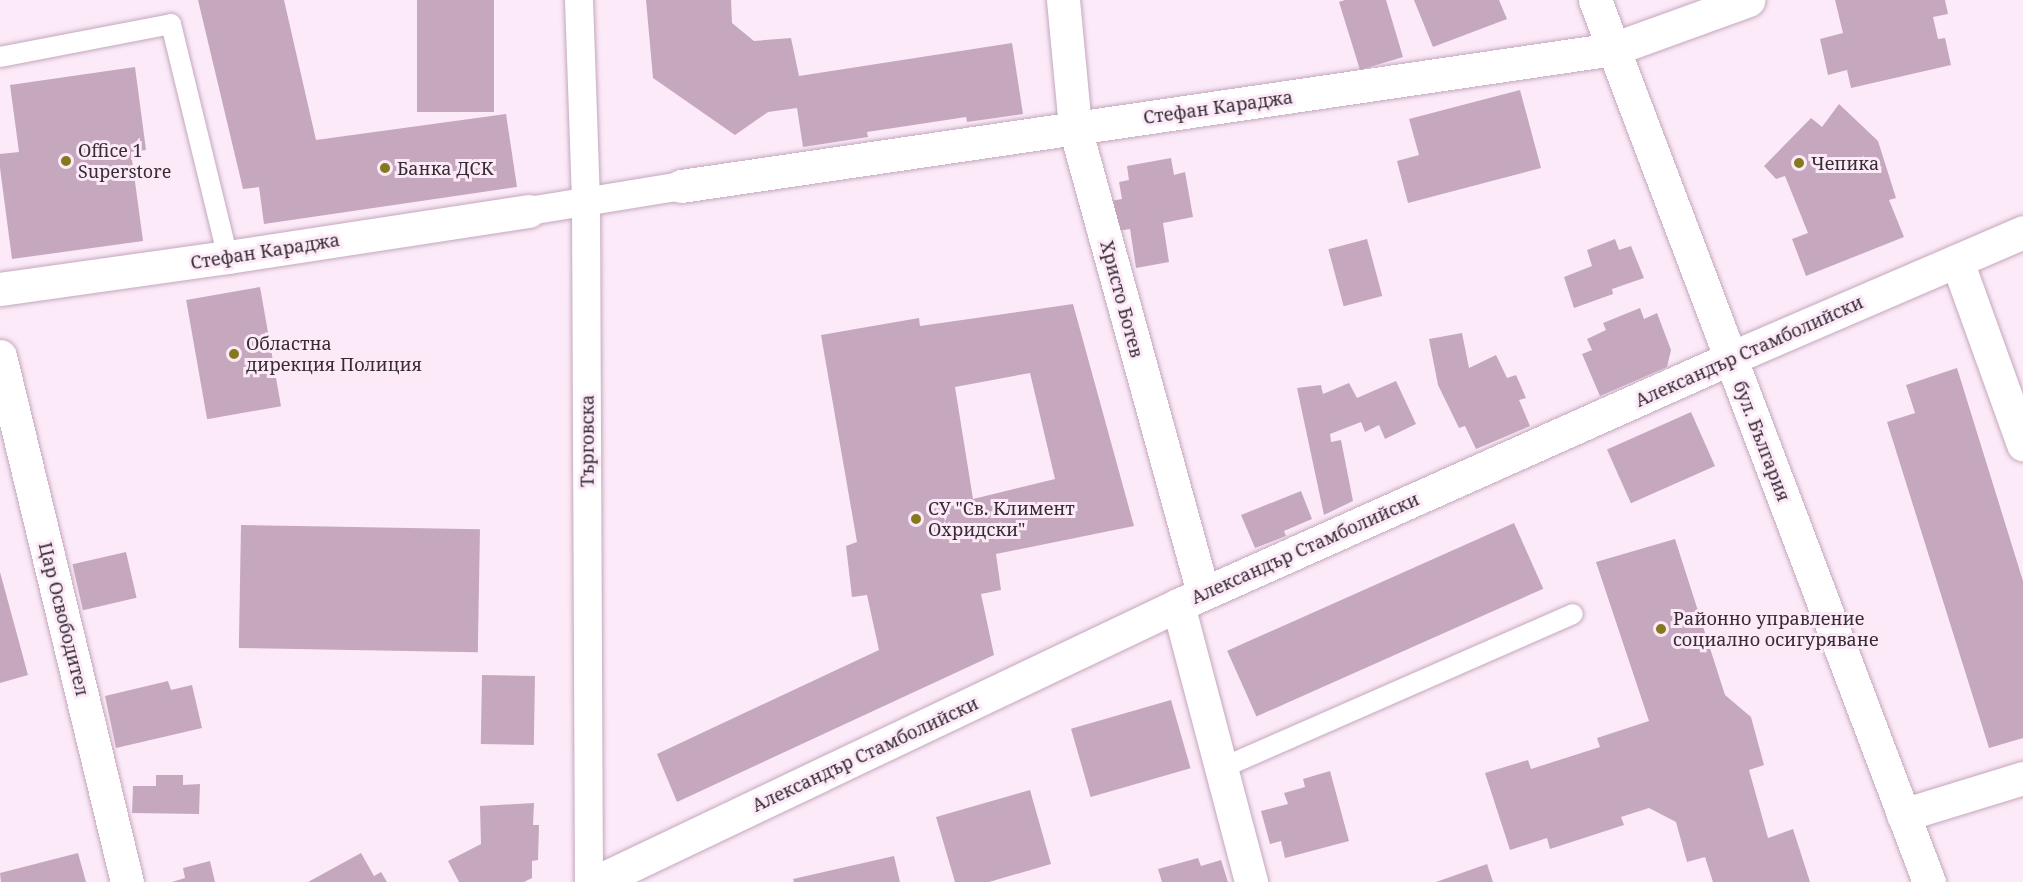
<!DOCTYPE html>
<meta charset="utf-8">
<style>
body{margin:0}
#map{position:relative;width:2023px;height:882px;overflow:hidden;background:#fceaf8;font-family:"Noto Serif",serif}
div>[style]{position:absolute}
.building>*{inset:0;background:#c5a8be;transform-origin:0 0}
.roads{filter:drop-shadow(0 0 2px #c4a7bd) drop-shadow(0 0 2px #c4a7bd)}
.service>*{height:20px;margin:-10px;padding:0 10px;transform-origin:10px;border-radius:10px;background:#fff}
.pedestrian>*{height:28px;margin:-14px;padding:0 14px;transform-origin:14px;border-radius:14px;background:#fff}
.minor>*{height:33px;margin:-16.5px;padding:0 16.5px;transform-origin:16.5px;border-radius:16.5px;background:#fff}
.tertiary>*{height:33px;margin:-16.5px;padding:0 16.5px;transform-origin:16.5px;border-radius:16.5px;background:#fff}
.dots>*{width:16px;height:16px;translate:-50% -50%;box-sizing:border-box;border:3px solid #fceaf8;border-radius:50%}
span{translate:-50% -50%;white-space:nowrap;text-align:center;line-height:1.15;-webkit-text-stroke:6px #fceaf8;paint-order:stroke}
.street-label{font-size:18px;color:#372c34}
.poi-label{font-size:18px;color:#372c34}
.left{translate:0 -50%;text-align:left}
</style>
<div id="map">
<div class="building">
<i style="clip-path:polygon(198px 0,284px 0,316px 140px,506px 114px,517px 187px,264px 224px,259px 187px,243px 189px)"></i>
<i style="left:417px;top:0;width:77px;height:112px"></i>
<i style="clip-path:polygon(646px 0,731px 0,732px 23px,754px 41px,791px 38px,799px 76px,1012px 43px,1023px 114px,967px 122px,966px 117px,867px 132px,868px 137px,803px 147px,797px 108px,768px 112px,735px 135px,653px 78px)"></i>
<i style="clip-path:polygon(1345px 0,1386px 0,1403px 57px,1360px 70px,1339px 2px)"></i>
<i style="clip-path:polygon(1414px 0,1499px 0,1507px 19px,1433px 47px)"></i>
<i style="clip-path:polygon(1835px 0,1945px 0,1948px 14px,1933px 17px,1938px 39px,1945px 38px,1951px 65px,1851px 88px,1847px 70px,1828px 75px,1820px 39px,1843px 33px)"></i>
<i style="clip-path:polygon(135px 67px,146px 150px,131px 152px,143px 241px,12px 259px,0 168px,0 154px,19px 152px,10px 85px)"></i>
<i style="clip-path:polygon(1520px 90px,1541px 168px,1408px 203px,1397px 161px,1419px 155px,1409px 119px)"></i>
<i style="clip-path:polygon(1839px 104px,1878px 141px,1896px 198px,1889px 200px,1904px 237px,1806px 276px,1792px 239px,1808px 233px,1785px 176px,1776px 179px,1764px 166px,1811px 118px,1822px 127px)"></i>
<i style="clip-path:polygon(1171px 158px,1174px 175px,1185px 172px,1193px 217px,1163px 223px,1169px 262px,1136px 268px,1130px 229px,1117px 231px,1111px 201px,1122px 199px,1119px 182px,1129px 180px,1127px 166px)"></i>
<i style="left:1367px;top:239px;width:59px;height:40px;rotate:75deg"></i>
<i style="clip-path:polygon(1615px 239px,1619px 250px,1631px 246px,1644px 278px,1612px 289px,1613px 294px,1574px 308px,1564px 277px,1592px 266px,1587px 250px)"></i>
<i style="left:260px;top:287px;width:121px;height:75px;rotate:80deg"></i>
<i style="clip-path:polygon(evenodd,1073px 304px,1134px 526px,996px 554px,1001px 590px,981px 594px,994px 655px,677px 802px,657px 754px,879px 650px,867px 595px,852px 597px,846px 546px,857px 542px,821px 335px,919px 318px,920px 326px,1073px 304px,1030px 373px,1055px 479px,973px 499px,955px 387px,1030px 373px)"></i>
<i style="clip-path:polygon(1640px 308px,1644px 319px,1657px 313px,1671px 350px,1667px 367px,1600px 396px,1582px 354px,1592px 350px,1587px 339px,1606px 330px,1603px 323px)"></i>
<i style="clip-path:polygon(1462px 333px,1469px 368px,1496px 355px,1507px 378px,1516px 375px,1526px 398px,1519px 400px,1530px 426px,1476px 449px,1465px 426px,1459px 428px,1438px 385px,1429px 339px)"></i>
<i style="clip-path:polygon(1957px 368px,2023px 581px,2023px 738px,1989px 748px,1887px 422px,1915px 413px,1906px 385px)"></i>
<i style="clip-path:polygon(1396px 381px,1416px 424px,1385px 439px,1379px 425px,1365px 432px,1361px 422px,1330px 434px,1331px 442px,1341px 440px,1353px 501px,1324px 515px,1297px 388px,1321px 385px,1323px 394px,1349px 383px,1357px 398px)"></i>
<i style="left:1691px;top:412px;width:59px;height:92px;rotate:66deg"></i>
<i style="clip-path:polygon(1301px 491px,1312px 519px,1284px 531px,1286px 536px,1255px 548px,1241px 515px)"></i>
<i style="left:1514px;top:523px;width:72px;height:314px;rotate:66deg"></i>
<i style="left:241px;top:525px;width:239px;height:123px;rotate:1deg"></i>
<i style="clip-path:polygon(1675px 539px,1725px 695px,1751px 717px,1764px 765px,1749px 770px,1768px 838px,1793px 829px,1810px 882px,1713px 882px,1705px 857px,1687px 862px,1676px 822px,1649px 808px,1621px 817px,1624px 825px,1550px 849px,1547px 838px,1510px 850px,1485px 773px,1528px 760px,1531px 769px,1600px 747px,1597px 738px,1649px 721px,1596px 562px)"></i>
<i style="left:126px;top:552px;width:47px;height:55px;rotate:77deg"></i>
<i style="clip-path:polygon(0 572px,28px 675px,0 683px)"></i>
<i style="left:482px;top:675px;width:53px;height:69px;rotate:1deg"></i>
<i style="clip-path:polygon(168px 681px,171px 690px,192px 685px,202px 728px,116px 748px,105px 696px)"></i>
<i style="left:1171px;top:700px;width:71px;height:104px;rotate:74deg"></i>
<i style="clip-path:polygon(1330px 771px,1349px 841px,1285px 858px,1281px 841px,1270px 844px,1261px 811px,1288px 804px,1284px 793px,1305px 787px,1303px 779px)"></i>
<i style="clip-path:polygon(156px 775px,183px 775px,183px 785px,200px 784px,199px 814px,132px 813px,133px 786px,156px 786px)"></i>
<i style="clip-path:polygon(1030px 790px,1051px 864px,989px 882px,955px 882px,936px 817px)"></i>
<i style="clip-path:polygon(534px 803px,533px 825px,539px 825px,538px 860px,532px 861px,532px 878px,524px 882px,459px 882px,448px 861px,481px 844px,480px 806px)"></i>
<i style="clip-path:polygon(78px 853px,86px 882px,1px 882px,0 873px)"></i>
<i style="clip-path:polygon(361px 853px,374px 876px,381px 872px,387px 882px,308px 882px)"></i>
<i style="clip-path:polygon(894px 856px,900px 882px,794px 882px,793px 879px)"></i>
<i style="clip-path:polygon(1198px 858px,1201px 866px,1221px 860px,1228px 882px,1162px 882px,1158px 869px)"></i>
<i style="clip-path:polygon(210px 861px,215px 882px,172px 882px,185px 878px,183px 868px)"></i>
<i style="clip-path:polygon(1487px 864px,1493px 882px,1436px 882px)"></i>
</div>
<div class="roads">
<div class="service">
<i style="left:0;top:57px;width:174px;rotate:-10.9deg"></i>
<i style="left:171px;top:24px;width:240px;rotate:76.3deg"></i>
<i style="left:1222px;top:768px;width:383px;rotate:-23.7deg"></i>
</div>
<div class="pedestrian">
<i style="left:579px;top:0;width:203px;rotate:88deg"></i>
<i style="left:586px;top:203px;width:679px;rotate:89.75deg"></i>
<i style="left:529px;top:211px;width:154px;rotate:-9.3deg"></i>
</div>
<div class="minor">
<i style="left:1063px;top:0;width:129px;rotate:84.6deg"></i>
<i style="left:1075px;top:128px;width:483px;rotate:74.6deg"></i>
<i style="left:681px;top:186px;width:942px;rotate:-8.36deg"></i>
<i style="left:1613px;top:49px;width:144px;rotate:-19.9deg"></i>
<i style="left:1957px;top:261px;width:195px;rotate:70.2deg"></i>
<i style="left:0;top:289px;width:230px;rotate:-8deg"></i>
<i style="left:228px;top:257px;width:304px;rotate:-8.7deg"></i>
<i style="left:0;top:356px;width:541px;rotate:76.43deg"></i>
<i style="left:1178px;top:605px;width:286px;rotate:75.2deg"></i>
<i style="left:1903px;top:815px;width:126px;rotate:-17.1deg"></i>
<i style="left:596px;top:882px;width:645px;rotate:-25.45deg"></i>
<i style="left:1178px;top:605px;width:606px;rotate:-24.07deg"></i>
<i style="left:1731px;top:358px;width:318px;rotate:-23.3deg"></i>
</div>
<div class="tertiary">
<i style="left:1595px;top:0;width:943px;rotate:69.26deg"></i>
</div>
</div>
<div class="dots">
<i style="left:66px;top:161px;background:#85791e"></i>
<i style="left:1799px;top:163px;background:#85791e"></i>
<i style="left:385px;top:168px;background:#85791e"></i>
<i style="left:234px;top:354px;background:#85791e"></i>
<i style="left:916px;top:519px;background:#85791e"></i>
<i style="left:1661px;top:629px;background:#85791e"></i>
</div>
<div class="street-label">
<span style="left:1218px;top:107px;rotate:-8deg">Стефан Караджа</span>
<span style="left:265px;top:251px;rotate:-9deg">Стефан Караджа</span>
<span style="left:1122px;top:299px;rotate:75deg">Христо Ботев</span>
<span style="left:1749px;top:351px;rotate:-24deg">Александър Стамболийски</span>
<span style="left:587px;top:441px;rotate:-90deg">Търговска</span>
<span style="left:1762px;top:441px;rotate:69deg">бул. България</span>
<span style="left:1305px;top:548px;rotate:-24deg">Александър Стамболийски</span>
<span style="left:64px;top:619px;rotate:76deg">Цар Освободител</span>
<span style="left:865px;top:754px;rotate:-25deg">Александър Стамболийски</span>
</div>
<div class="poi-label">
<span class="left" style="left:78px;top:161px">Office 1<br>Superstore</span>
<span class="left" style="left:1811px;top:163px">Чепика</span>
<span class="left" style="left:397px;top:168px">Банка ДСК</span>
<span class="left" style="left:246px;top:354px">Областна<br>дирекция Полиция</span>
<span class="left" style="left:928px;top:519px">СУ "Св. Климент<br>Охридски"</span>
<span class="left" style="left:1673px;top:629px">Районно управление<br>социално осигуряване</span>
</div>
</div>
